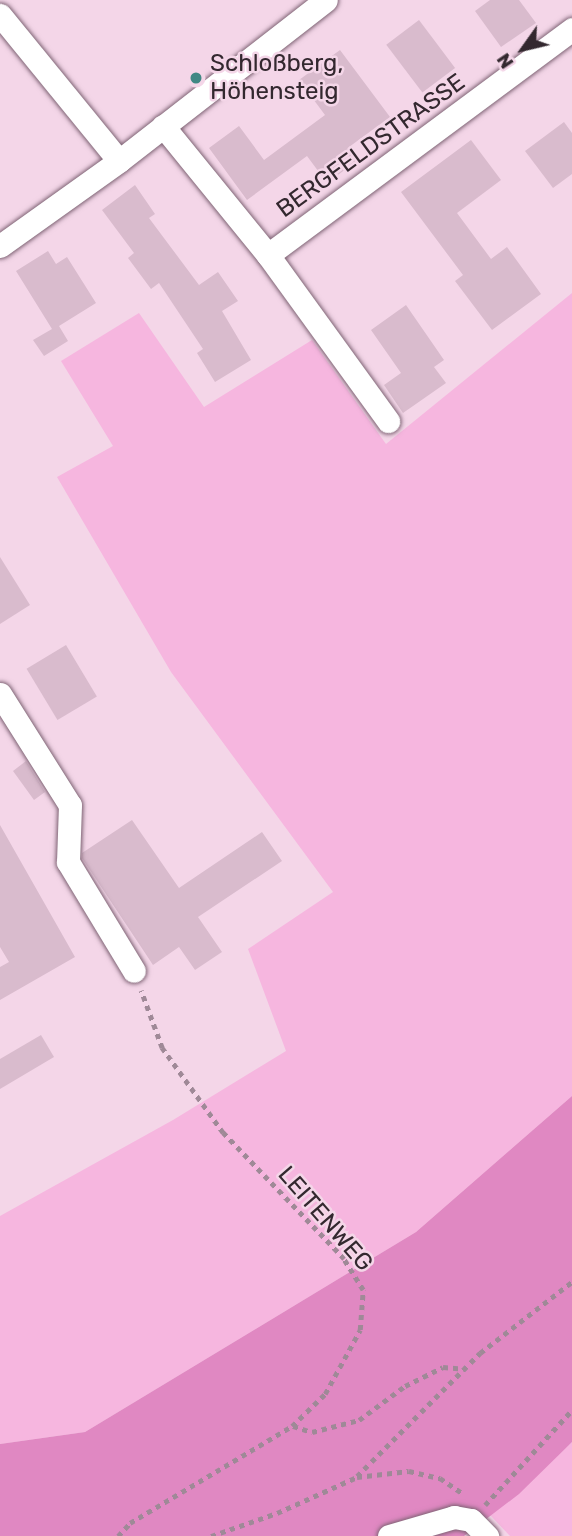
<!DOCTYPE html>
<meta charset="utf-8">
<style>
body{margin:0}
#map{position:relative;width:572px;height:1536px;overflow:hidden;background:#f4d6e8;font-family:Rubik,sans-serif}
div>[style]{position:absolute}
.green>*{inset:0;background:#f6b6df}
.forest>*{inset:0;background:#e088c2}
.building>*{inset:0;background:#d9bbcd;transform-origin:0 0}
.path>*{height:4.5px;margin-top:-2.25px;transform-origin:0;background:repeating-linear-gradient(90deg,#9f8997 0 5px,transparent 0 10px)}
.roads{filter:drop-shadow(0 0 2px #7f6475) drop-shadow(0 0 2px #7f6475)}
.minor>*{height:23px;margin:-11.5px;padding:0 11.5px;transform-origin:11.5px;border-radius:11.5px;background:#fff}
.dots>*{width:19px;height:19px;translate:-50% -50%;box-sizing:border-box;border:4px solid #f4d6e8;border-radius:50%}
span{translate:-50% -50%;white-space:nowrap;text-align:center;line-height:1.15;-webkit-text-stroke:5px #f4d6e8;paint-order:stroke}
.poi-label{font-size:24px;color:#33282f}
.left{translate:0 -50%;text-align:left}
.street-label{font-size:24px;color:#33282f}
.north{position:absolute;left:488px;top:14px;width:70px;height:70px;-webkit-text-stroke:5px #f4d6e8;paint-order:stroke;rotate:236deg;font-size:19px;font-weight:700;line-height:28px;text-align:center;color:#33282f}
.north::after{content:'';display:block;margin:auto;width:24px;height:32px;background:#33282f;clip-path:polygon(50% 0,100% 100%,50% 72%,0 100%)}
</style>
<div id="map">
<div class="green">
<i style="clip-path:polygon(572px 293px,572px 1096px,416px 1232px,85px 1432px,0 1444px,0 1216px,173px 1120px,286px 1051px,248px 949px,333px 892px,171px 672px,57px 477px,113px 446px,61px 361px,139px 313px,204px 407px,312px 340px,386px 444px)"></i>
<i style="clip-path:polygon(572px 1442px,572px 1536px,510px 1536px,490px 1515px)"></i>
</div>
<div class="forest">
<i style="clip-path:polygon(572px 1096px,572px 1442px,519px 1494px,464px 1536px,0 1536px,0 1444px,85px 1432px,416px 1232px)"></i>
</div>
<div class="building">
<i style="clip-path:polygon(490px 0,519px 0,536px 23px,501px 47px,475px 11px)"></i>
<i style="left:419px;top:20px;width:60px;height:41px;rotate:53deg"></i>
<i style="clip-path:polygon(340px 50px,390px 117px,349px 147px,358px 160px,327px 183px,307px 156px,247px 200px,209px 148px,239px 126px,264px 160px,325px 115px,299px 80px)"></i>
<i style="clip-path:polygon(564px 122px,572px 133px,572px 174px,553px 188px,525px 151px)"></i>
<i style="clip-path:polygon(471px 140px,501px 180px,457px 213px,491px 259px,507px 247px,541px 294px,492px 330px,455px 281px,463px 275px,401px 192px)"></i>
<i style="clip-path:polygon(135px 185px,155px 214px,149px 218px,199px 285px,218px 272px,238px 301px,222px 311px,251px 360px,215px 382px,197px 353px,203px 349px,159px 283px,151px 289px,128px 258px,134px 253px,102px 210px)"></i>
<i style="clip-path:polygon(48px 251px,56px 264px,67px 257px,96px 303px,59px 326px,68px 341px,44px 356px,33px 340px,52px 329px,16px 271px)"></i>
<i style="clip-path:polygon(406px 305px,444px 360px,434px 367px,446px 383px,403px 413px,384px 385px,401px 373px,371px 330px)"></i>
<i style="clip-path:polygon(0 557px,30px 605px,0 624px)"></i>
<i style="left:66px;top:645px;width:60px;height:46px;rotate:59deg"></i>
<i style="clip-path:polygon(26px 761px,45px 792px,34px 800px,13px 771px)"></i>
<i style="clip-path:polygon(132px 820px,179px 888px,262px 832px,282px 861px,198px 917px,222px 952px,195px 970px,179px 947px,153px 965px,82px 858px,82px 853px)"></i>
<i style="clip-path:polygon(0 825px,75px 957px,0 1000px,0 967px,9px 962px,0 947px)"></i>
<i style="clip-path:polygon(41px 1035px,54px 1057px,0 1089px,0 1059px)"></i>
</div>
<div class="path">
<i style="left:293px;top:1426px;width:20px;rotate:18deg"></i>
<i style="left:312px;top:1432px;width:49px;rotate:-14.3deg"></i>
<i style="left:359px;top:1420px;width:57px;rotate:-36.5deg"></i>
<i style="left:405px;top:1386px;width:42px;rotate:-26.6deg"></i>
<i style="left:443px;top:1367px;width:21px;rotate:5deg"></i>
<i style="left:357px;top:1476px;width:174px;rotate:-45deg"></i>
<i style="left:480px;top:1353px;width:116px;rotate:-37.7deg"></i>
<i style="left:485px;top:1505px;width:129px;rotate:-47.5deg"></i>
<i style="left:118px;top:1536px;width:18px;rotate:-47deg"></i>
<i style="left:130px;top:1523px;width:189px;rotate:-30.9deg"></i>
<i style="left:292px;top:1426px;width:46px;rotate:-44.1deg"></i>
<i style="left:325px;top:1394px;width:73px;rotate:-61.3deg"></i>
<i style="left:360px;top:1330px;width:40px;rotate:-85.7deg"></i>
<i style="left:363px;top:1290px;width:36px;rotate:-122deg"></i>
<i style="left:344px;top:1259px;width:175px;rotate:-133.8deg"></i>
<i style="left:223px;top:1133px;width:105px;rotate:-125.7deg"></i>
<i style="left:162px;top:1048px;width:61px;rotate:-110.2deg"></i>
<i style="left:211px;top:1536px;width:70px;rotate:-19.2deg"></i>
<i style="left:277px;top:1513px;width:88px;rotate:-24.2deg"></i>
<i style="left:357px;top:1477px;width:52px;rotate:-6.6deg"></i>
<i style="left:409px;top:1471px;width:32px;rotate:13deg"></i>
<i style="left:440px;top:1478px;width:27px;rotate:34deg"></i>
</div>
<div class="roads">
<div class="minor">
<i style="left:0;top:15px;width:188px;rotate:50.8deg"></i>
<i style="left:163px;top:126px;width:166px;rotate:50.9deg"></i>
<i style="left:268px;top:255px;width:205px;rotate:54.1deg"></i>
<i style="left:0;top:246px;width:146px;rotate:-35.5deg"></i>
<i style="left:119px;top:161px;width:262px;rotate:-37.9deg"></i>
<i style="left:268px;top:255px;width:379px;rotate:-36.6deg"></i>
<i style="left:0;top:694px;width:131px;rotate:57.8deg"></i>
<i style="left:70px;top:805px;width:57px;rotate:92deg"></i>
<i style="left:68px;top:862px;width:127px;rotate:58.8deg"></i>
<i style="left:389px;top:1536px;width:68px;rotate:-16.3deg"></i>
<i style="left:454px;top:1517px;width:17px;rotate:10deg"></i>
<i style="left:471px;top:1520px;width:23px;rotate:45deg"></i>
</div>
</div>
<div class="dots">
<i style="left:196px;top:78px;background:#408884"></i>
</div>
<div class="poi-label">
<span class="left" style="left:210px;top:78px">Schloßberg,<br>Höhensteig</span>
</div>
<div class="street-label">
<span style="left:371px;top:146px;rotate:-36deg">BERGFELDSTRASSE</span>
<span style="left:325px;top:1219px;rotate:49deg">LEITENWEG</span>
</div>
<div class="north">N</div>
</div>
